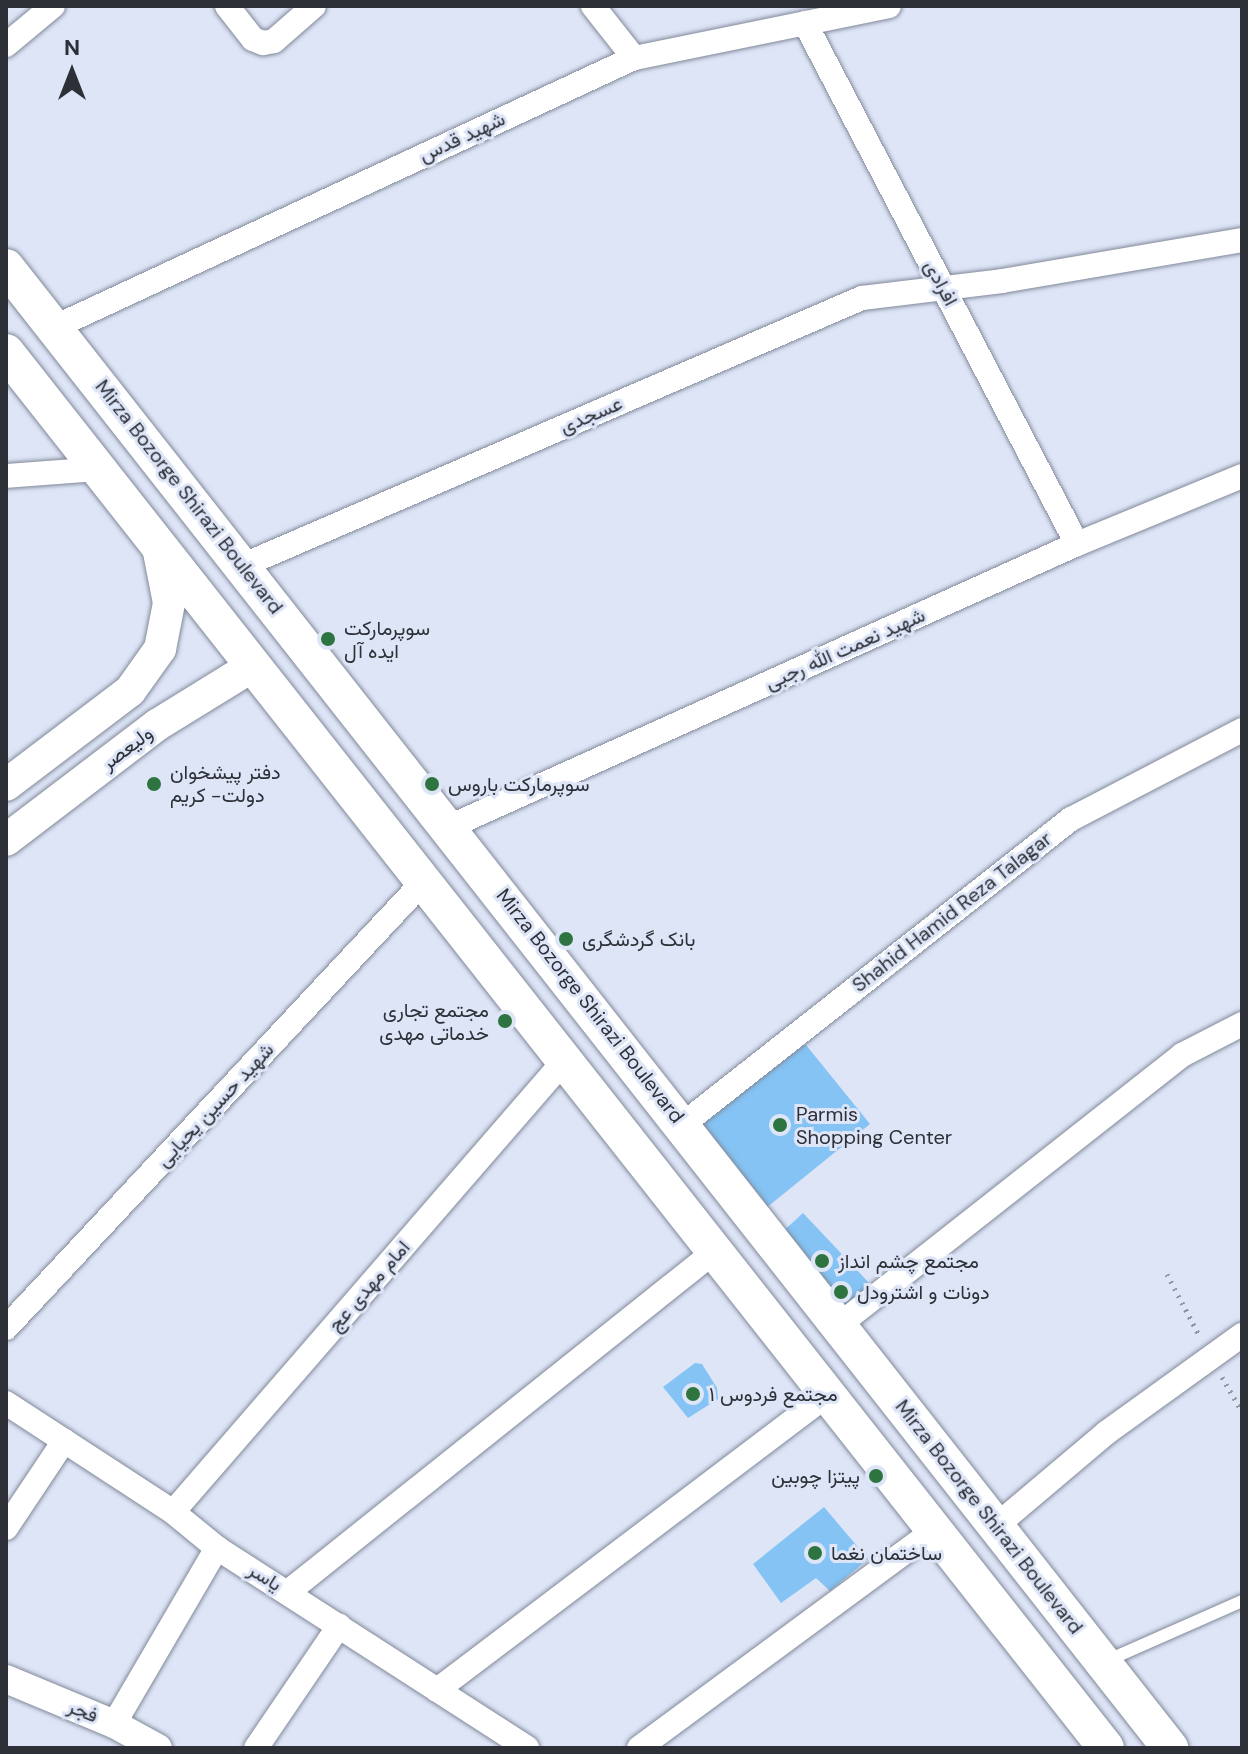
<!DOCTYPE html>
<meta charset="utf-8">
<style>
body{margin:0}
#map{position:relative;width:1248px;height:1754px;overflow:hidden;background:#dde5f7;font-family:"DM Sans",Vazirmatn,sans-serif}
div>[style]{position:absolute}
.building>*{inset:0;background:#84c3f4;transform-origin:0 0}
.path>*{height:5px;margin-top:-2.5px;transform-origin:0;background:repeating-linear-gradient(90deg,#9096a3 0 2px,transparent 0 8px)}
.roads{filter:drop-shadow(0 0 2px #828999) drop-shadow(0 0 2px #828999)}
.service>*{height:12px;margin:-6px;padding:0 6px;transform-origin:6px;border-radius:6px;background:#fff}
.minor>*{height:24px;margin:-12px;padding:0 12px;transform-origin:12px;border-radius:12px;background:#fff}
.tertiary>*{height:28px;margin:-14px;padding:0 14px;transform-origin:14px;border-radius:14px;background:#fff}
.secondary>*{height:32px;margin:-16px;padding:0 16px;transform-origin:16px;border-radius:16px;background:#fff}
.primary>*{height:36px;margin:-18px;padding:0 18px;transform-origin:18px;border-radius:18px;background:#fff}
.dots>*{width:22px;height:22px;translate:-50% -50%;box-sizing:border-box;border:4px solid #dde5f7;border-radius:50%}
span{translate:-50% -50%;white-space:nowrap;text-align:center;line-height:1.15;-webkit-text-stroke:6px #dde5f7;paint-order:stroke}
.street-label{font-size:20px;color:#2d3037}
.poi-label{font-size:20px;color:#2d3037}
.left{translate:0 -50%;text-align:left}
.right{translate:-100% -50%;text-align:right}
.frame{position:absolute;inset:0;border:8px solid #2d3037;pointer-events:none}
.north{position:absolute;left:32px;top:32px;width:80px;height:80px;-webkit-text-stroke:6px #dde5f7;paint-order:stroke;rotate:0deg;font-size:22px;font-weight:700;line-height:32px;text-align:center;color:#2d3037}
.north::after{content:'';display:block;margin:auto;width:28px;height:36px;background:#2d3037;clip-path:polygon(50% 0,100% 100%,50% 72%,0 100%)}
</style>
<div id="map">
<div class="building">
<i style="left:802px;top:1040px;width:108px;height:140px;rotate:51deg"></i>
<i style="clip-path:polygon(803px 1213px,871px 1285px,835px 1313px,777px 1237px)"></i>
<i style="clip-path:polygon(695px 1363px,702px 1364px,717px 1388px,718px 1399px,688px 1418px,663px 1387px)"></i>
<i style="clip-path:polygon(824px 1507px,868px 1559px,830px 1591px,816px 1578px,781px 1603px,753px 1564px)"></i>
</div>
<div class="path">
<i style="left:1167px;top:1274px;width:71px;rotate:62.4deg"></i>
<i style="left:1222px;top:1377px;width:39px;rotate:60deg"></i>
</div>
<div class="roads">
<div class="service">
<i style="left:1106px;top:1661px;width:149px;rotate:-23.8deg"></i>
</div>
<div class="minor">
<i style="left:227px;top:6px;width:42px;rotate:51.8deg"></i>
<i style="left:253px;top:39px;width:11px;rotate:22deg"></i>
<i style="left:263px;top:43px;width:11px;rotate:-10deg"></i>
<i style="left:274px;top:41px;width:53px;rotate:-41.2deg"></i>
<i style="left:593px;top:6px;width:66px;rotate:51.7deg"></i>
<i style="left:805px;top:23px;width:588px;rotate:62.43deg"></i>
<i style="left:6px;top:45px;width:61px;rotate:-39.7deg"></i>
<i style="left:55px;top:327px;width:638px;rotate:-24.92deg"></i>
<i style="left:634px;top:58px;width:260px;rotate:-11.5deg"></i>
<i style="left:6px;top:476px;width:93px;rotate:-4.3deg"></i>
<i style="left:244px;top:565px;width:673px;rotate:-23.37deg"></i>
<i style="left:862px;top:298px;width:141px;rotate:-6.9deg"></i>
<i style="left:1002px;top:281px;width:243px;rotate:-9.7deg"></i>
<i style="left:449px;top:827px;width:689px;rotate:-24.26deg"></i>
<i style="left:1077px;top:544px;width:178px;rotate:-22.4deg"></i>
<i style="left:682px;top:1125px;width:495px;rotate:-38.2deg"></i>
<i style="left:1071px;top:819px;width:193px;rotate:-27.5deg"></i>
<i style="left:839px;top:1325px;width:437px;rotate:-38.2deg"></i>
<i style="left:1182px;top:1055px;width:68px;rotate:-27.3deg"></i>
<i style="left:6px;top:1328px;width:612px;rotate:-46.92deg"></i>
<i style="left:6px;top:1403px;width:199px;rotate:33.1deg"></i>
<i style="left:173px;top:1512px;width:57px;rotate:39.3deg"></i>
<i style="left:217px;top:1548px;width:369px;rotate:32.8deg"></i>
<i style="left:173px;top:1512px;width:598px;rotate:-49.07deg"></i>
<i style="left:996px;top:1526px;width:144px;rotate:-40.2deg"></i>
<i style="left:1106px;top:1433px;width:168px;rotate:-35.8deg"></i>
<i style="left:6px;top:1528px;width:105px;rotate:-56.3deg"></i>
<i style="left:288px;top:1592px;width:546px;rotate:-38.61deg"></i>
<i style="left:437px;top:1690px;width:490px;rotate:-37.1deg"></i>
<i style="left:114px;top:1724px;width:204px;rotate:-59.7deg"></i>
<i style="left:256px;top:1748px;width:148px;rotate:-55.8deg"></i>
<i style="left:639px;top:1748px;width:368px;rotate:-36.4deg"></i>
</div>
<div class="tertiary">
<i style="left:6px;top:1679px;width:117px;rotate:22.6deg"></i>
<i style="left:114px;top:1724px;width:50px;rotate:28.6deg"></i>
</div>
<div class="secondary">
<i style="left:6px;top:785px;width:156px;rotate:-37.2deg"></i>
<i style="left:130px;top:691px;width:52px;rotate:-54.5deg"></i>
<i style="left:160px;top:649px;width:47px;rotate:-78.9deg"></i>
<i style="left:169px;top:603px;width:62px;rotate:-101.1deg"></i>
<i style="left:6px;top:840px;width:190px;rotate:-37.3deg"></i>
<i style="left:157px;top:725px;width:114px;rotate:-31.7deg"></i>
</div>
<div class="primary">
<i style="left:6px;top:267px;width:1884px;rotate:51.83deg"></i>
<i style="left:6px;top:352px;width:1777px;rotate:51.76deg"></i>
</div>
</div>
<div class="dots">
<i style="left:328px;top:639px;background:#2e7440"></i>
<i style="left:154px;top:784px;background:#2e7440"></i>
<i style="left:432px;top:784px;background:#2e7440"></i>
<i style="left:566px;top:939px;background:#2e7440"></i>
<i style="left:505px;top:1021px;background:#2e7440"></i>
<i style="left:780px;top:1125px;background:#2e7440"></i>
<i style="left:822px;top:1261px;background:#2e7440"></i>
<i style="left:841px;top:1292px;background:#2e7440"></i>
<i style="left:693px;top:1394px;background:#2e7440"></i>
<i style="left:876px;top:1476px;background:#2e7440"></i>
<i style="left:815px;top:1553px;background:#2e7440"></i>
</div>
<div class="street-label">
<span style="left:462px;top:137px;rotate:-25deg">شهید قدس</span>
<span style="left:941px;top:283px;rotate:62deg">افرادی</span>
<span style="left:591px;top:415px;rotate:-23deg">عسجدی</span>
<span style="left:189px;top:497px;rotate:52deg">Mirza Bozorge Shirazi Boulevard</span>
<span style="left:845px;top:649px;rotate:-24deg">شهید نعمت الله رجبی</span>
<span style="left:127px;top:748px;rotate:-37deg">ولیعصر</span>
<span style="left:952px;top:912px;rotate:-38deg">Shahid Hamid Reza Talagar</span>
<span style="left:590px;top:1006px;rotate:52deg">Mirza Bozorge Shirazi Boulevard</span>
<span style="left:215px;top:1105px;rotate:-47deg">شهید حسین یحیایی</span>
<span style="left:369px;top:1286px;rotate:-49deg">امام مهدی عج</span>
<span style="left:989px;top:1517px;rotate:52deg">Mirza Bozorge Shirazi Boulevard</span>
<span style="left:265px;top:1577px;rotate:32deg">یاسر</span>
<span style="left:83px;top:1711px;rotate:22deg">فجر</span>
</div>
<div class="poi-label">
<span class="left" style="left:344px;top:640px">سوپرمارکت<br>ایده آل</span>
<span class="left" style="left:170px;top:784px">دفتر پیشخوان<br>دولت- کریم</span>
<span class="left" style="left:448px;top:784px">سوپرمارکت باروس</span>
<span class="left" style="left:582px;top:939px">بانک گردشگری</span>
<span class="right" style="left:489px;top:1022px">مجتمع تجاری<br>خدماتی مهدی</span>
<span class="left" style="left:796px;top:1126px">Parmis<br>Shopping Center</span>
<span class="left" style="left:838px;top:1261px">مجتمع چشم انداز</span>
<span class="left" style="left:857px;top:1292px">دونات و اشترودل</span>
<span class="left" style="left:709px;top:1394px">مجتمع فردوس ۱</span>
<span class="right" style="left:860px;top:1476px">پیتزا چوبین</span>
<span class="left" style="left:831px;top:1553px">ساختمان نغما</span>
</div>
<div class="frame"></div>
<div class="north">N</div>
</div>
